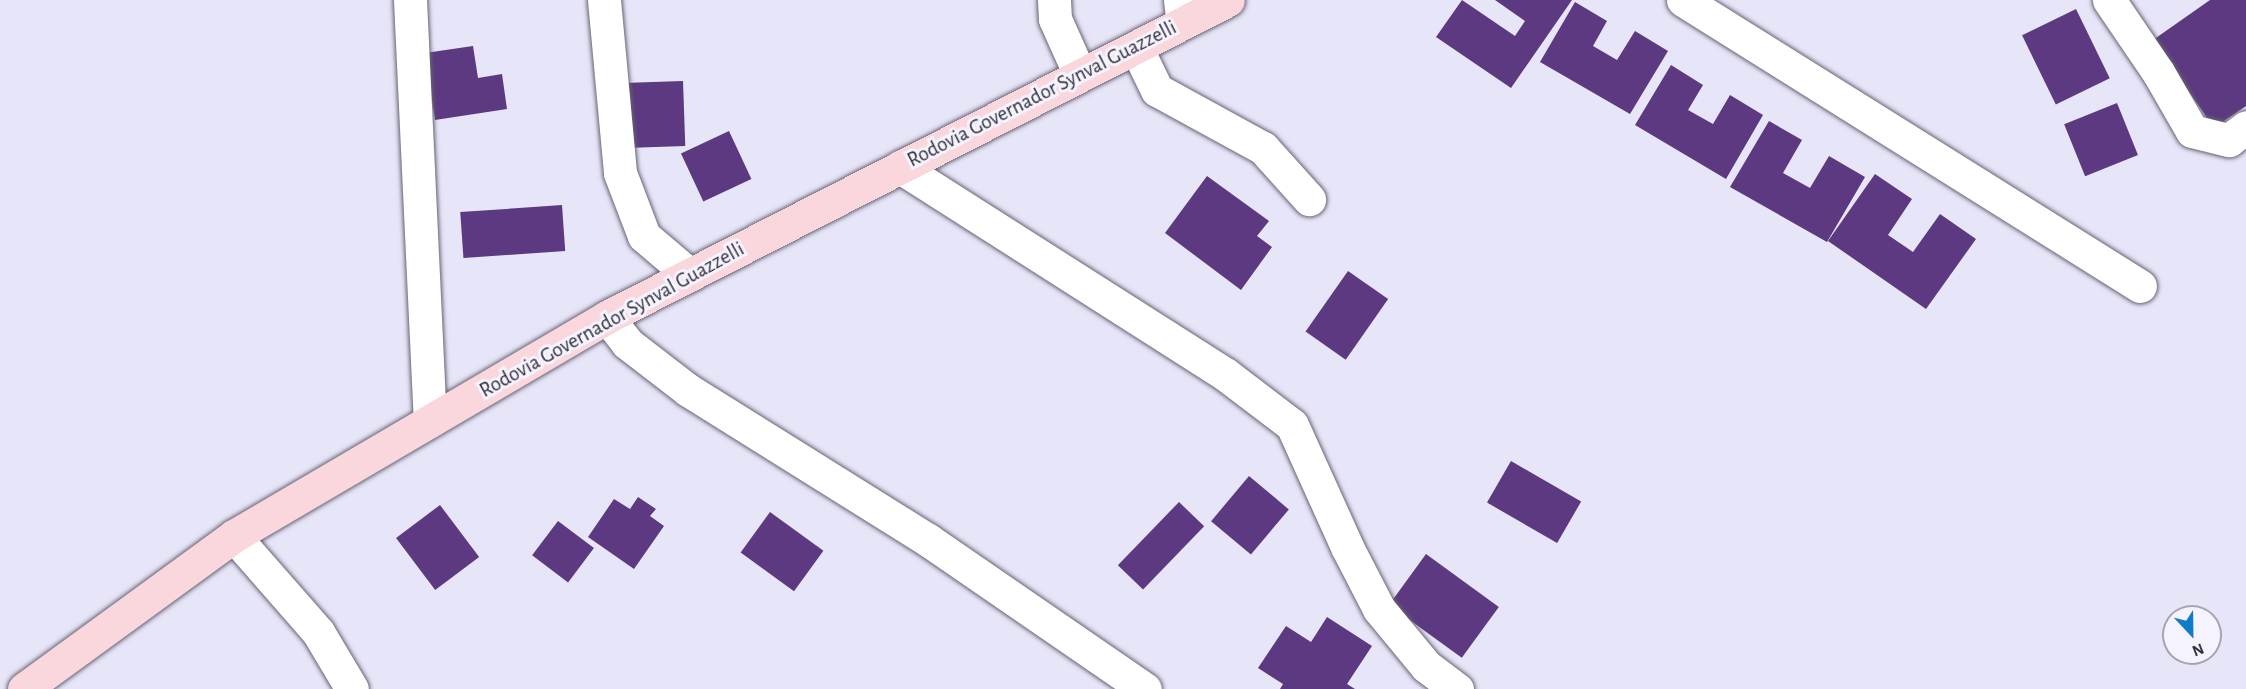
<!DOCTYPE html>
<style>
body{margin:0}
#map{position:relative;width:2246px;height:689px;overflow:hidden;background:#e7e5f8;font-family:"Alegreya Sans",sans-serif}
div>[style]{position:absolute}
.building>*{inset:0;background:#5c3980;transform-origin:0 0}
.roads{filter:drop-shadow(0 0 2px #666474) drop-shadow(0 0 2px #666474)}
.minor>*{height:33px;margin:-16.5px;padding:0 16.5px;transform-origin:16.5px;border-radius:16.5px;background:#fff}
.major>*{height:33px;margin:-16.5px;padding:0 16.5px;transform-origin:16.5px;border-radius:16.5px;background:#f9d7dc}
span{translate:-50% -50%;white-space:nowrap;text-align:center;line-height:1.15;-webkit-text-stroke:6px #f4f3ff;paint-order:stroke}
.street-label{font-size:21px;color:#323138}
.north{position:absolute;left:2162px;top:605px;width:60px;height:60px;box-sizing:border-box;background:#f4f3ff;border:2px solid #a6a5af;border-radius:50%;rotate:158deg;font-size:16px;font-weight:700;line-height:24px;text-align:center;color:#323138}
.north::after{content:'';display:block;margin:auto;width:21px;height:27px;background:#107bc6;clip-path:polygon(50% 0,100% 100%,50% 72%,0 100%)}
</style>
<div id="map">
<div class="building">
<i style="clip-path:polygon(1462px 0,1515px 36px,1525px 21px,1495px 0,1572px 0,1511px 88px,1436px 37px)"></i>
<i style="clip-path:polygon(2210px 0,2246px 0,2246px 106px,2214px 128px,2153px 40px)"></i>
<i style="clip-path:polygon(1575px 2px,1607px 21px,1593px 46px,1617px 60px,1635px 31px,1668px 51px,1630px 114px,1540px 62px)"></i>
<i style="left:2076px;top:9px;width:77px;height:60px;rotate:64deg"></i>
<i style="clip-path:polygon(473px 46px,478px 78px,502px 74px,507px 109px,435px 120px,425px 53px)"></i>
<i style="clip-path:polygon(1671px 65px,1703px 85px,1688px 110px,1713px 124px,1730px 95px,1763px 115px,1726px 179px,1635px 125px)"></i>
<i style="left:683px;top:81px;width:65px;height:60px;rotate:88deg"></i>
<i style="left:2117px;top:103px;width:56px;height:57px;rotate:68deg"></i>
<i style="clip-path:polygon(1769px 121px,1802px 140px,1783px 173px,1810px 188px,1829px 156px,1865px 177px,1827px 242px,1730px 187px)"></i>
<i style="left:729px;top:131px;width:53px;height:53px;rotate:65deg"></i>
<i style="clip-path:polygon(1875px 174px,1912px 199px,1888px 235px,1913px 252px,1940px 214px,1976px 239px,1926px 309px,1828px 241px)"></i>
<i style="clip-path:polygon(1207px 176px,1269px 221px,1257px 236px,1272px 247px,1241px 290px,1165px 233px)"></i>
<i style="left:562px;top:205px;width:46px;height:102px;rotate:86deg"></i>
<i style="left:1348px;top:271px;width:49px;height:74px;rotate:35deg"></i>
<i style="left:1511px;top:461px;width:81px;height:48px;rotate:30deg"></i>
<i style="left:1249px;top:476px;width:52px;height:59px;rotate:40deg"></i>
<i style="clip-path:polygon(638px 497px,656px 509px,650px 516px,664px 526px,634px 569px,588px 537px,614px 499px,630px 509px)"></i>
<i style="left:1179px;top:502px;width:35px;height:88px;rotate:44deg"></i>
<i style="left:440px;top:505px;width:65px;height:55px;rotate:53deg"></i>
<i style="left:770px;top:512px;width:66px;height:50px;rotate:36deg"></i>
<i style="left:558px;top:521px;width:45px;height:43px;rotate:37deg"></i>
<i style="left:1426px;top:554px;width:90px;height:63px;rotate:36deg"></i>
<i style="clip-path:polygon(1327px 617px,1372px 646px,1347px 684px,1355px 689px,1280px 689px,1283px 684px,1258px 668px,1286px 626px,1311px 642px)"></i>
</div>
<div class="roads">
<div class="minor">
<i style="left:410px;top:0;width:421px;rotate:87.3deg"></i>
<i style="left:604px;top:0;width:174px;rotate:84.7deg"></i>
<i style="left:620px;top:173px;width:67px;rotate:69.1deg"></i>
<i style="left:644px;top:236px;width:60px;rotate:40.3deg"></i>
<i style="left:1054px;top:0;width:19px;rotate:87deg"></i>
<i style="left:1055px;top:19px;width:61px;rotate:65.9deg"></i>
<i style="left:1180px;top:0;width:23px;rotate:83deg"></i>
<i style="left:1683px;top:0;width:539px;rotate:32.04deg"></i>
<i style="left:2109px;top:0;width:87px;rotate:55.8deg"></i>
<i style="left:2158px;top:72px;width:68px;rotate:60deg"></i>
<i style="left:2192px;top:131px;width:38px;rotate:14deg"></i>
<i style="left:2229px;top:140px;width:21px;rotate:-37deg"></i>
<i style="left:1136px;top:47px;width:48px;rotate:64deg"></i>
<i style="left:1157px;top:90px;width:121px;rotate:28.7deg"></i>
<i style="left:1263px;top:148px;width:69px;rotate:48deg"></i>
<i style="left:900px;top:167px;width:385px;rotate:32.5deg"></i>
<i style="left:1225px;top:374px;width:84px;rotate:37.3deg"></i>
<i style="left:1292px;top:425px;width:134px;rotate:65.7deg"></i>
<i style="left:1347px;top:547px;width:70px;rotate:62.7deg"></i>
<i style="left:1379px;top:609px;width:74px;rotate:50.5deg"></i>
<i style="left:1426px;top:666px;width:39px;rotate:37deg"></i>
<i style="left:607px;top:317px;width:33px;rotate:52deg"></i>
<i style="left:627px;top:343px;width:77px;rotate:37.6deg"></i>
<i style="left:688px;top:390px;width:283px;rotate:32deg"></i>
<i style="left:928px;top:540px;width:263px;rotate:34.5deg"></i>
<i style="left:234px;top:536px;width:128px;rotate:48.8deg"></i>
<i style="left:318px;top:632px;width:66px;rotate:59.2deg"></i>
</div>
<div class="major">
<i style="left:24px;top:689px;width:260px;rotate:-36.1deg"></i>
<i style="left:234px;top:536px;width:433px;rotate:-30.4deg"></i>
<i style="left:607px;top:317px;width:697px;rotate:-27.04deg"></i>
</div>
</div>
<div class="street-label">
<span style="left:1042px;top:94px;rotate:-27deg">Rodovia Governador Synval Guazzelli</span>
<span style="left:612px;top:320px;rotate:-29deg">Rodovia Governador Synval Guazzelli</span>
</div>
<div class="north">N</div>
</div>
